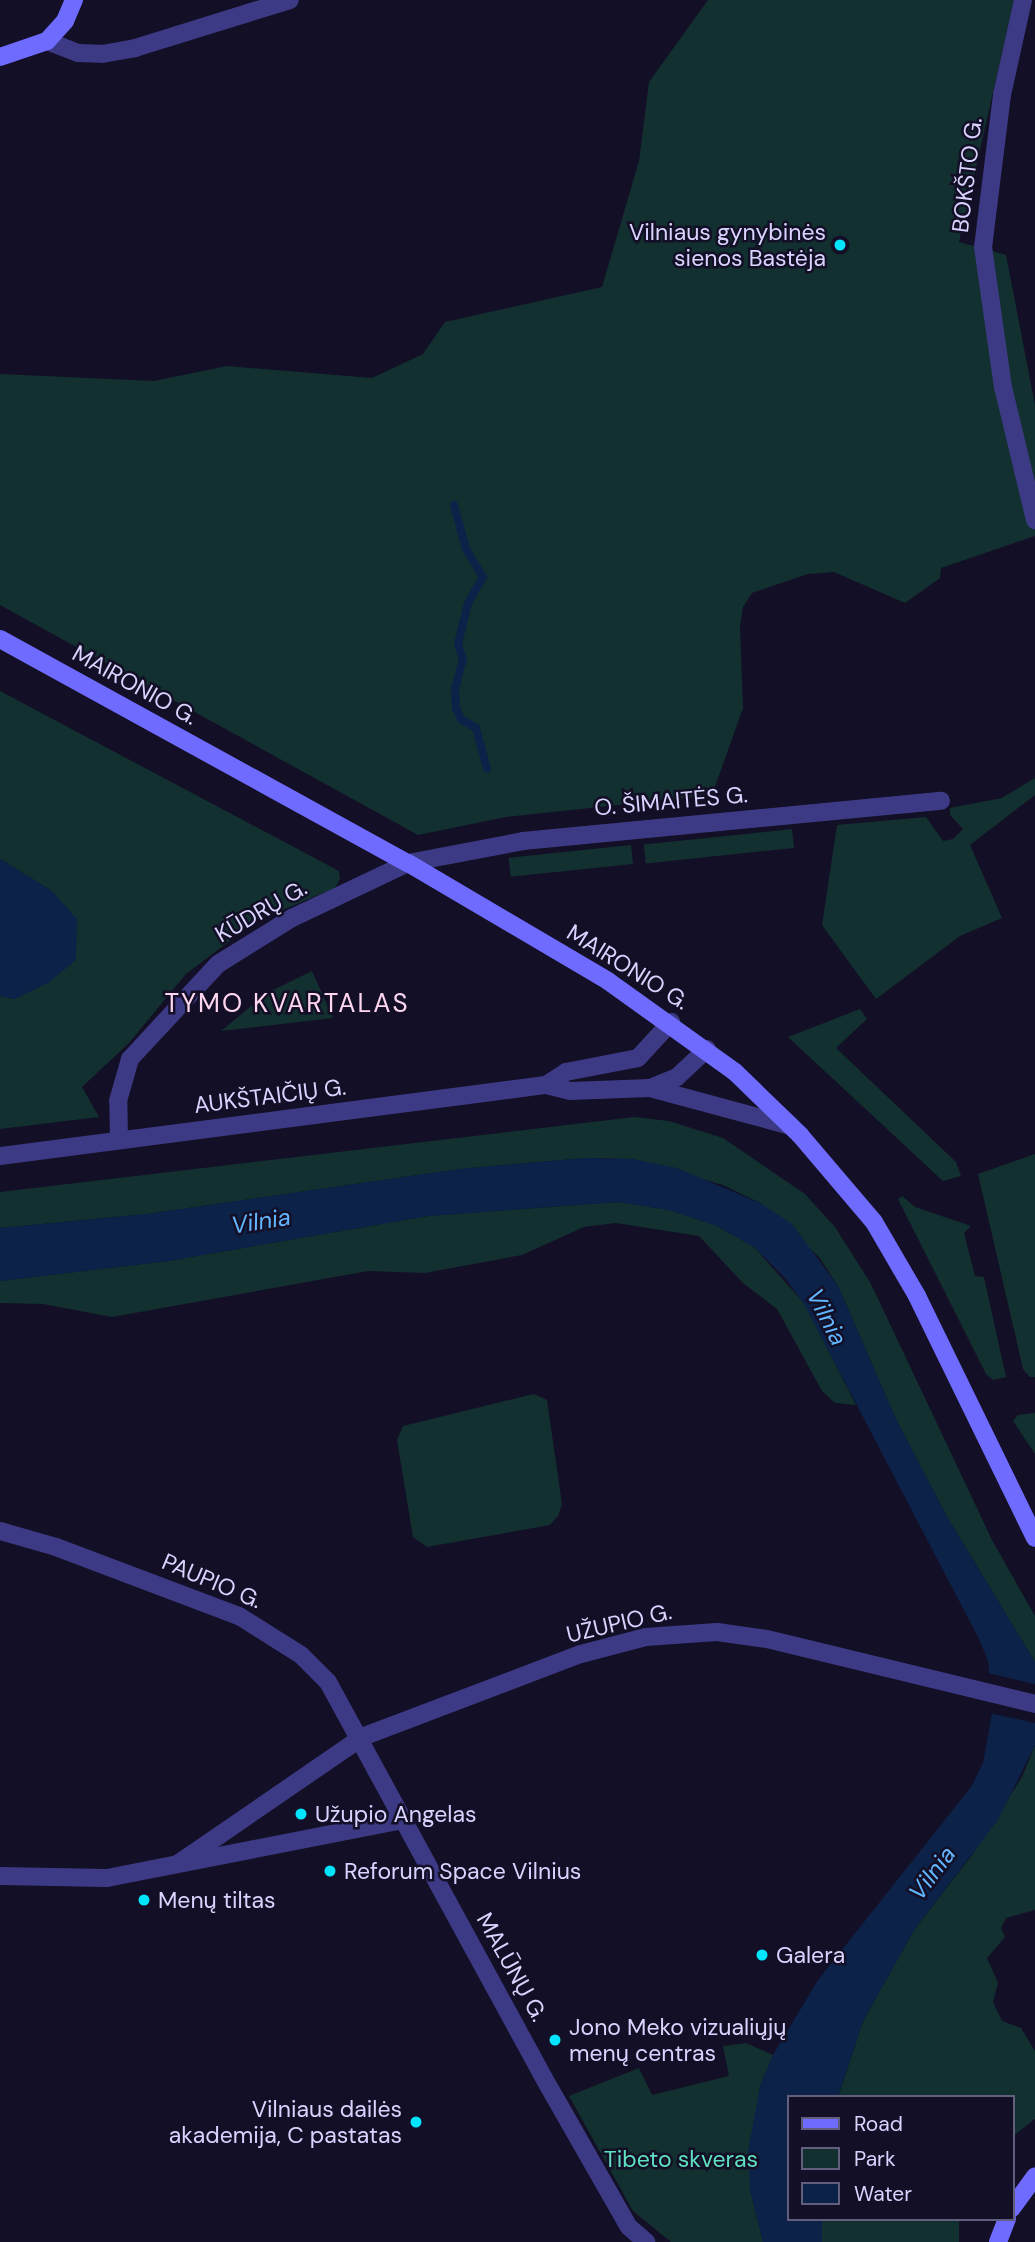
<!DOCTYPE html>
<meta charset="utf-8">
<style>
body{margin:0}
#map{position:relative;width:1035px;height:2242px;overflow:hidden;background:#130f26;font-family:"DM Sans",sans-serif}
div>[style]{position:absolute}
.green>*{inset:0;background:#12302f;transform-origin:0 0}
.water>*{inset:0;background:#0c2248}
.pier>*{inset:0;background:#130f26}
.stream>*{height:8px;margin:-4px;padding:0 4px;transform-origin:4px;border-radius:4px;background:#0c2248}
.street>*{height:18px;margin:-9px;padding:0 9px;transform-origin:9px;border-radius:9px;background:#3d3a85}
.secondary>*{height:18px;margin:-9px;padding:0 9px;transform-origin:9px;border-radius:9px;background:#6f6bff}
.dots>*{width:19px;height:19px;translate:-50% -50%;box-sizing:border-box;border:4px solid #130f26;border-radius:50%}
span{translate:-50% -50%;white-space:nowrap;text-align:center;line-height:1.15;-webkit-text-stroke:5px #130f26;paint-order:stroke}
.street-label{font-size:23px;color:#d9d4ff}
.poi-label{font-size:23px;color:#d9d4ff}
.right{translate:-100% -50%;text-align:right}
.left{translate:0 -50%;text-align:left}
.park-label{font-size:23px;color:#5fe0c0}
.water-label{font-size:24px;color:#62b6ff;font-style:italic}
.quarter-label{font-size:26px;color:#ffd6f0;letter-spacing:2px}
.legend{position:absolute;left:787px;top:2095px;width:228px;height:126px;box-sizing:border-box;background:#130f26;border:2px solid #625e7d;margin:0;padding:9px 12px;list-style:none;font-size:21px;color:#d9d4ff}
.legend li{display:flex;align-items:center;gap:14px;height:35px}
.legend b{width:35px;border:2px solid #625e7d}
</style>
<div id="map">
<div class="green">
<i style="clip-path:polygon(708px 0,1014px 0,959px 242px,1006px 255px,1035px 405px,1035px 536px,941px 568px,940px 578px,905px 603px,834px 572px,808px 574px,752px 593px,743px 607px,740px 627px,743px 708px,712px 795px,506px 817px,418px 835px,0 605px,0 374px,154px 381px,227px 366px,372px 378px,423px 354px,445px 322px,602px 287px,639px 161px,649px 82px)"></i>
<i style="clip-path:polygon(0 691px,339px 871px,340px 879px,335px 888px,256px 921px,186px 974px,129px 1043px,82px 1087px,99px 1117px,0 1129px,0 996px,15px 999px,52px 891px,0 859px)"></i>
<i style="clip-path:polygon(1035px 778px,1035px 795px,970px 845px,1002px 918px,960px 936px,876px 999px,822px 925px,837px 825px,926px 817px,943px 841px,953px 839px,963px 829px,950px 815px,950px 808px,1002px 798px)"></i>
<i style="left:792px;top:829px;width:19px;height:149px;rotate:84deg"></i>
<i style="left:631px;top:845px;width:19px;height:123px;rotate:84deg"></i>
<i style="clip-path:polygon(312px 971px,333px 1018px,221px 1031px,267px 993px)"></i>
<i style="clip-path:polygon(860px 1009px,867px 1019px,836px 1048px,956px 1162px,961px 1176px,943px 1181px,788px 1037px)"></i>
<i style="clip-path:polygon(634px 1117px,669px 1121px,723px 1138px,805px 1194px,835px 1227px,871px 1284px,993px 1542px,1035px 1616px,1035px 1662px,946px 1515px,896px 1419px,838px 1286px,819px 1257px,760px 1203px,723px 1185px,633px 1159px,584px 1158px,460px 1169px,147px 1214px,0 1228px,0 1192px)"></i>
<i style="clip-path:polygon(1035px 1154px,1035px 1377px,1030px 1377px,1023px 1369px,978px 1174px)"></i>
<i style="clip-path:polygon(902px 1196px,915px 1207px,971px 1226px,964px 1233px,975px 1276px,984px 1277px,1006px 1377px,993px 1380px,986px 1374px,898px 1199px)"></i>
<i style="clip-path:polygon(618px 1202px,669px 1210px,717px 1226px,754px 1247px,804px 1303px,856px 1405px,835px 1403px,822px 1391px,777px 1309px,743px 1283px,699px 1236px,616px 1223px,584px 1227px,522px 1255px,425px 1273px,368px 1271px,112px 1317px,43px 1304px,0 1303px,0 1281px,168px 1261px,428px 1216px)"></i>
<i style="clip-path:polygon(534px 1394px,547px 1400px,562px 1504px,558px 1516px,550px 1525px,427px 1547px,413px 1537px,397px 1440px,403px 1426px)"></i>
<i style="clip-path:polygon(1035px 1413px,1035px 1454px,1013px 1421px,1018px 1415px)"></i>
<i style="clip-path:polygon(1035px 1745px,1035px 1910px,1006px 1918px,1001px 1928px,1005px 1937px,987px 1958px,998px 1983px,993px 2002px,1002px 2021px,1021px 2028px,1035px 2051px,1035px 2119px,1012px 2137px,1012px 2097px,838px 2097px,863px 2021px,914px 1930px,972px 1855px,1022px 1777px)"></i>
<i style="clip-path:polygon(746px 2043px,773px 2055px,760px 2086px,750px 2190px,763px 2242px,671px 2242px,633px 2211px,569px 2096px,639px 2068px,652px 2095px,729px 2076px,723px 2046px)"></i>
<i style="left:822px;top:2219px;width:137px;height:23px"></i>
</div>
<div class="water">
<i style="clip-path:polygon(0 859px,52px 891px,77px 919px,76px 960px,48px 983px,15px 999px,0 996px)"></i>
<i style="clip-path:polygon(584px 1158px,633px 1159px,677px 1168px,760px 1203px,792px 1224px,838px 1286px,896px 1419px,946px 1515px,1035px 1662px,1035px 1745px,998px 1820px,914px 1930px,863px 2021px,838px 2097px,788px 2097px,788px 2219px,822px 2219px,822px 2242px,763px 2242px,750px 2190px,748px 2151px,760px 2086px,773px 2055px,818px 1980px,971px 1787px,983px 1763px,992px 1713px,988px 1661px,979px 1639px,804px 1304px,785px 1278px,754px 1247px,717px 1226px,669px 1210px,618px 1202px,428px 1216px,168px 1261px,0 1281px,0 1228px,147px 1214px,460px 1169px)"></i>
</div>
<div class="pier">
<i style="clip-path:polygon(987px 1673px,1035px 1684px,1035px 1723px,989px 1713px)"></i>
</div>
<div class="stream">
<i style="left:454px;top:505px;width:46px;rotate:74.7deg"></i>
<i style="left:466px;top:549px;width:33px;rotate:59deg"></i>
<i style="left:483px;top:577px;width:30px;rotate:120deg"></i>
<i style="left:468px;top:603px;width:42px;rotate:103.7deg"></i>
<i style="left:458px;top:644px;width:16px;rotate:72deg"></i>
<i style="left:463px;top:659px;width:30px;rotate:105deg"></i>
<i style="left:455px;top:688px;width:20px;rotate:87deg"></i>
<i style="left:456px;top:708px;width:12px;rotate:66deg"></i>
<i style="left:461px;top:719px;width:17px;rotate:31deg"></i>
<i style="left:476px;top:728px;width:42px;rotate:75deg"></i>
</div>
<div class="street">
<i style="left:1023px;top:0;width:97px;rotate:102.5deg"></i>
<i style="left:1002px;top:95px;width:153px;rotate:97.1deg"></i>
<i style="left:983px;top:247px;width:141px;rotate:81.9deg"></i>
<i style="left:1003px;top:387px;width:137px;rotate:76.5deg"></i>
<i style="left:47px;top:41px;width:33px;rotate:21deg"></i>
<i style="left:78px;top:53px;width:24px;rotate:2deg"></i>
<i style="left:102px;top:54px;width:34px;rotate:-10deg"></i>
<i style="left:135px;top:48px;width:162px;rotate:-17.2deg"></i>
<i style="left:546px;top:1085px;width:24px;rotate:-33deg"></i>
<i style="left:566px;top:1072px;width:73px;rotate:-11deg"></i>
<i style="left:638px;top:1058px;width:49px;rotate:-47.5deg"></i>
<i style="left:650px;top:1088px;width:29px;rotate:-22deg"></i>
<i style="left:677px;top:1077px;width:41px;rotate:-43deg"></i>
<i style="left:119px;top:1140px;width:39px;rotate:-91deg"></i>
<i style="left:118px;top:1101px;width:44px;rotate:-74.1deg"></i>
<i style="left:130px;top:1059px;width:129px;rotate:-47.2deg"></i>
<i style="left:218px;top:964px;width:87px;rotate:-31.9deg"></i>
<i style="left:292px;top:918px;width:128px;rotate:-25.4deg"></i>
<i style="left:408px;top:863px;width:117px;rotate:-10.8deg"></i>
<i style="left:523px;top:841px;width:420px;rotate:-5.5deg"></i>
<i style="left:0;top:1156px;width:551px;rotate:-7.41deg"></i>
<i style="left:546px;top:1085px;width:25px;rotate:14deg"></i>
<i style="left:570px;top:1091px;width:80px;rotate:-2.1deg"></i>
<i style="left:650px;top:1088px;width:146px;rotate:15.1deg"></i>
<i style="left:0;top:1531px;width:58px;rotate:15.9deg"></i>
<i style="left:56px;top:1547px;width:196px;rotate:20.7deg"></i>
<i style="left:239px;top:1616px;width:73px;rotate:32.2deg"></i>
<i style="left:301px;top:1655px;width:38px;rotate:45deg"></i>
<i style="left:328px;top:1682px;width:461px;rotate:61.4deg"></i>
<i style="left:549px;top:2087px;width:161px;rotate:60.3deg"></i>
<i style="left:629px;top:2227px;width:23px;rotate:41deg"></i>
<i style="left:179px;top:1863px;width:222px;rotate:-34.5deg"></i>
<i style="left:362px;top:1737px;width:234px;rotate:-20.8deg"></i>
<i style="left:581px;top:1654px;width:67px;rotate:-14.7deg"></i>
<i style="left:646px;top:1637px;width:71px;rotate:-4deg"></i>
<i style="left:717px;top:1632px;width:50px;rotate:8deg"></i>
<i style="left:767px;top:1639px;width:276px;rotate:13.6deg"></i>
<i style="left:0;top:1876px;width:107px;rotate:1.1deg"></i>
<i style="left:107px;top:1878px;width:303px;rotate:-11.1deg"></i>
</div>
<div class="secondary">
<i style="left:0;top:57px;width:50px;rotate:-18.8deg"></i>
<i style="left:47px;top:41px;width:27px;rotate:-48deg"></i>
<i style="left:65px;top:21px;width:23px;rotate:-67deg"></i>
<i style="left:0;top:639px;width:465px;rotate:28.8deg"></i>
<i style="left:408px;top:863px;width:232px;rotate:30.5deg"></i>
<i style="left:608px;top:981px;width:156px;rotate:35.6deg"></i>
<i style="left:735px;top:1072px;width:91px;rotate:44.1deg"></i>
<i style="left:800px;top:1135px;width:114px;rotate:49.6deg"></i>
<i style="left:874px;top:1222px;width:86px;rotate:59.8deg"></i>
<i style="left:917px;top:1296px;width:269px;rotate:64deg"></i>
<i style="left:1012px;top:2208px;width:39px;rotate:-54deg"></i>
<i style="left:998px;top:2242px;width:25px;rotate:-69deg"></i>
</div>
<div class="dots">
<i style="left:840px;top:245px;background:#00e5ff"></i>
<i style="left:301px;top:1814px;background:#00e5ff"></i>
<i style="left:330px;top:1871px;background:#00e5ff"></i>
<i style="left:144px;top:1900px;background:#00e5ff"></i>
<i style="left:762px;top:1955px;background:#00e5ff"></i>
<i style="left:555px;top:2040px;background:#00e5ff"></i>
<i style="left:416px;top:2122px;background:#00e5ff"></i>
</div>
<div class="street-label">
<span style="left:967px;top:175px;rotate:-83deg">BOKŠTO G.</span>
<span style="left:135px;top:685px;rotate:29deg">MAIRONIO G.</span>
<span style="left:671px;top:801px;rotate:-5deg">O. ŠIMAITĖS G.</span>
<span style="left:261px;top:911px;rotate:-30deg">KŪDRŲ G.</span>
<span style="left:628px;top:967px;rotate:32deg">MAIRONIO G.</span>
<span style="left:270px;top:1096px;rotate:-7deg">AUKŠTAIČIŲ G.</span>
<span style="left:212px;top:1581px;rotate:23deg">PAUPIO G.</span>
<span style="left:619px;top:1623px;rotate:-13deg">UŽUPIO G.</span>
<span style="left:512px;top:1967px;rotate:61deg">MALŪNŲ G.</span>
</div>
<div class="poi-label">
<span class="right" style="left:826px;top:245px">Vilniaus gynybinės<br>sienos Bastėja</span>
<span class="left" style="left:315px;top:1814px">Užupio Angelas</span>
<span class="left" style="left:344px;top:1871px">Reforum Space Vilnius</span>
<span class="left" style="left:158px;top:1900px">Menų tiltas</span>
<span class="left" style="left:776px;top:1955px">Galera</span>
<span class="left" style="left:569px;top:2040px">Jono Meko vizualiųjų<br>menų centras</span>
<span class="right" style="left:402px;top:2122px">Vilniaus dailės<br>akademija, C pastatas</span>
</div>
<div class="park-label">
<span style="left:681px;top:2159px">Tibeto skveras</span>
</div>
<div class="water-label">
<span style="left:261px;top:1221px;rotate:-9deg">Vilnia</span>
<span style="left:827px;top:1317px;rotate:63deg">Vilnia</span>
<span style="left:932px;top:1873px;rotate:-53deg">Vilnia</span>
</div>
<div class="quarter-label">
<span style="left:287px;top:1004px">TYMO KVARTALAS</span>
</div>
<ul class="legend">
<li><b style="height:9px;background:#6f6bff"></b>Road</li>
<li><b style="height:19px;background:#12302f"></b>Park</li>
<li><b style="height:19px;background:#0c2248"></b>Water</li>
</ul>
</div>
